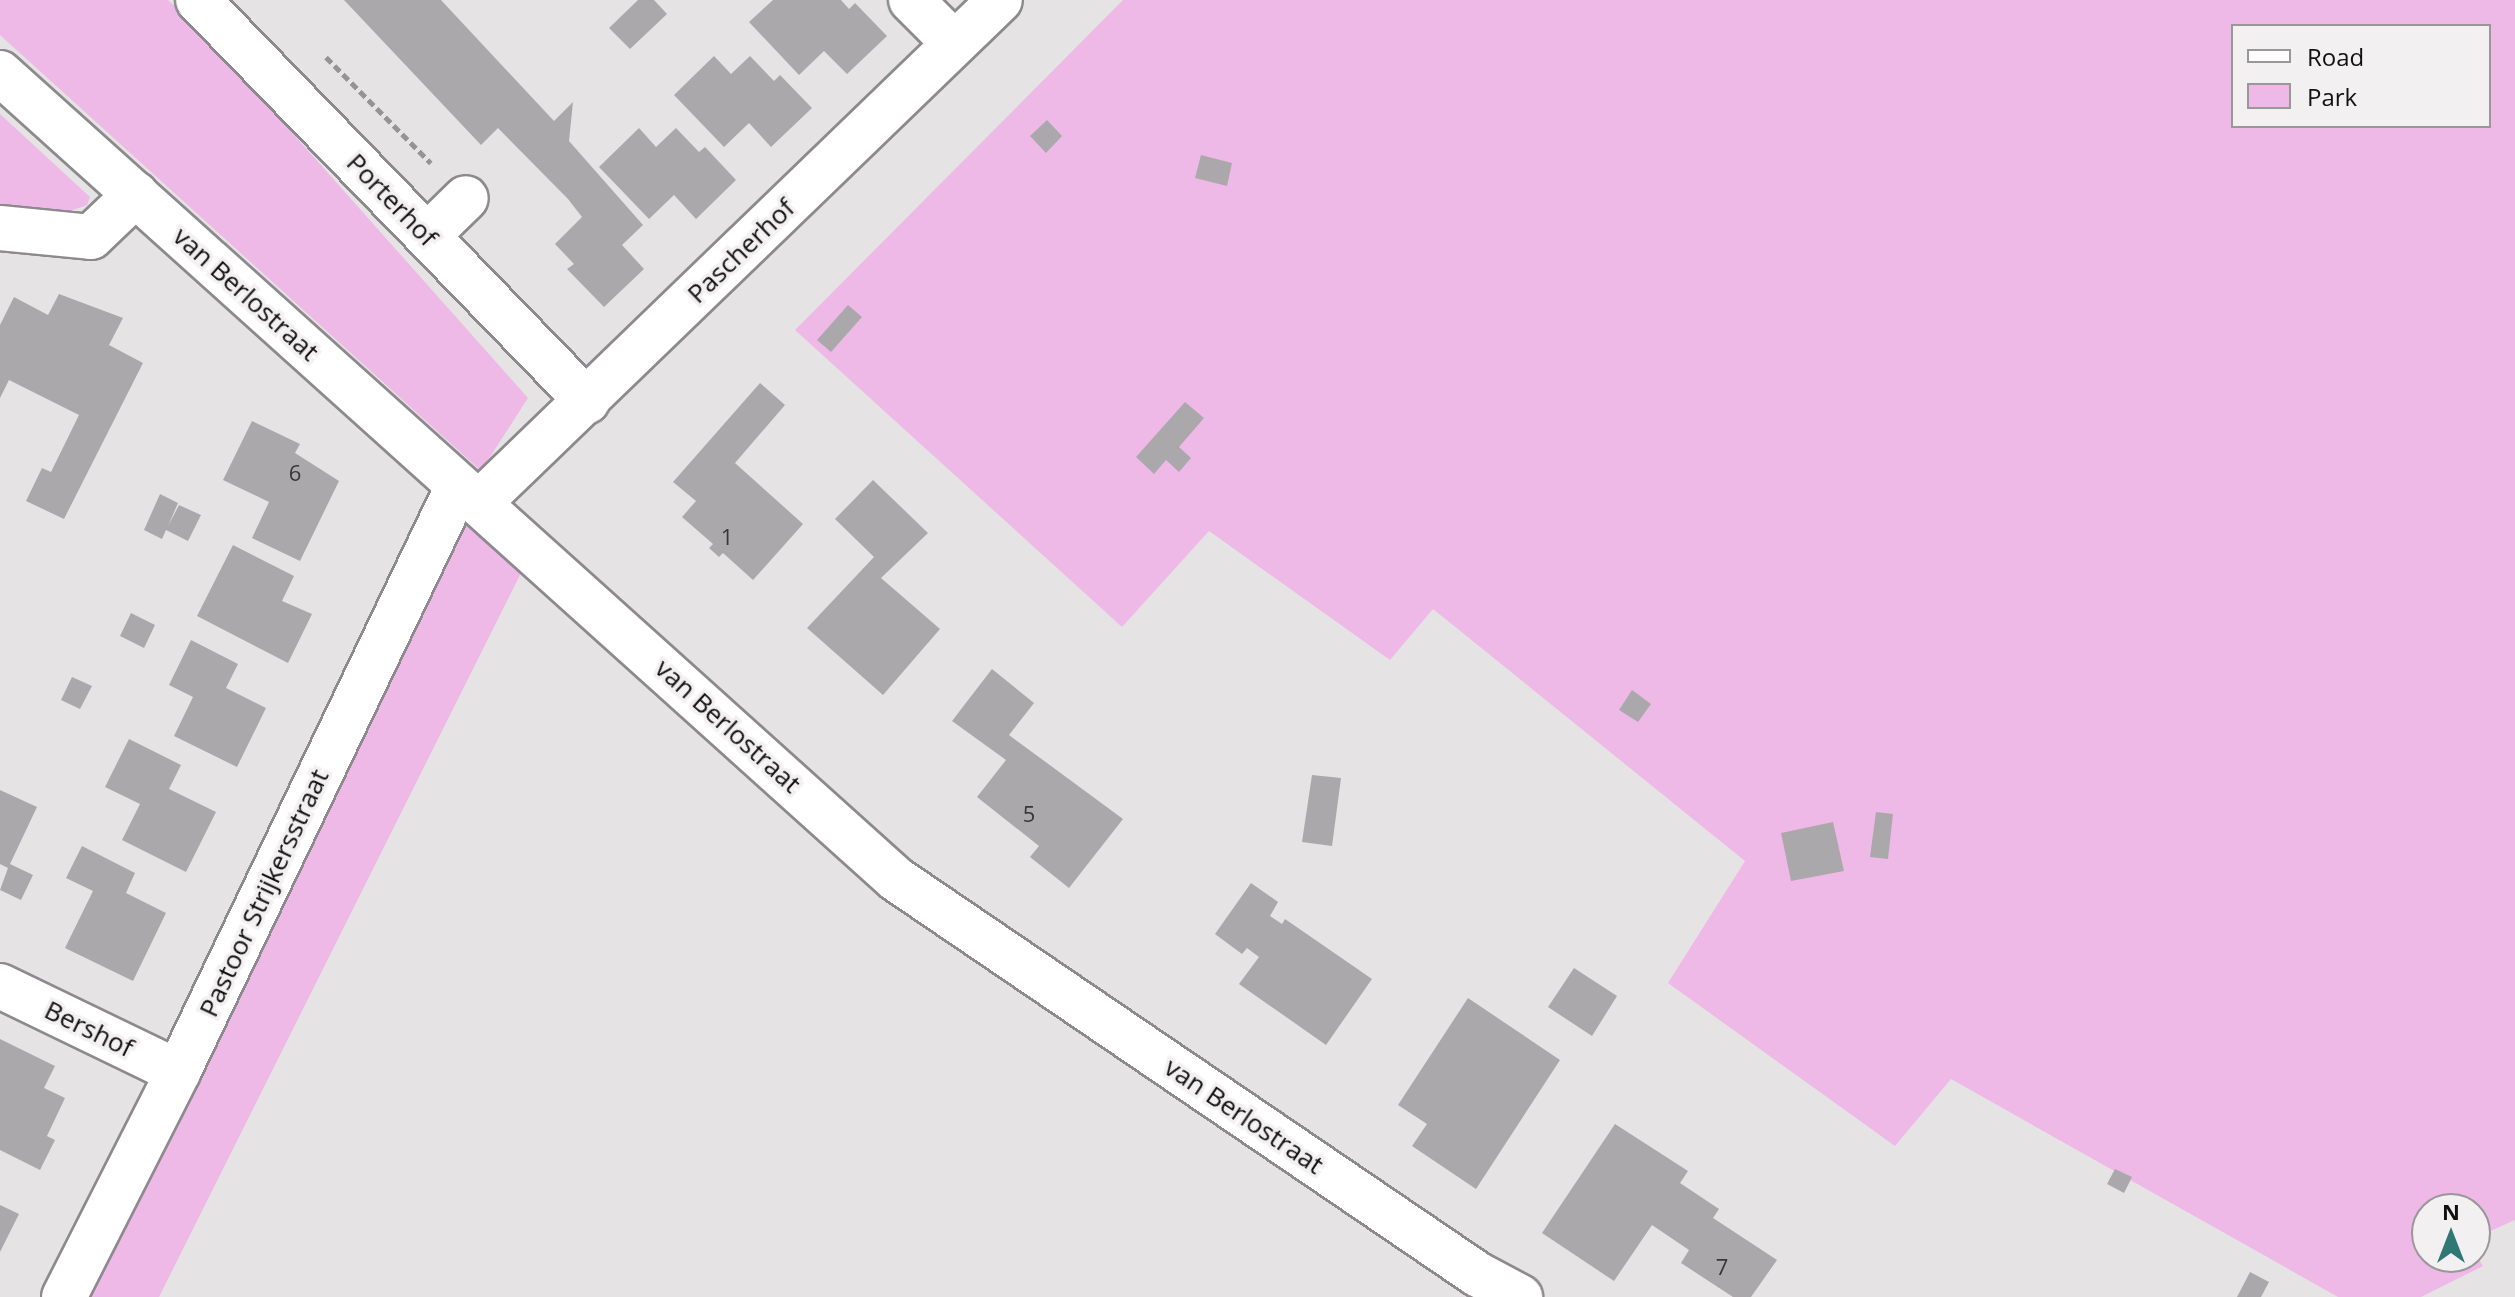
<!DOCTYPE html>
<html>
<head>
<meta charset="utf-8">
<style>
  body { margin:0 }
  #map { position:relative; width:2515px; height:1297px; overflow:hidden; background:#e6e3e5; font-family:"Open Sans",sans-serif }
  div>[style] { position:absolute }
  .green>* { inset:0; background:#eeb9e7 }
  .building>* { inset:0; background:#aba8ab }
  .path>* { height:5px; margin-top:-2.5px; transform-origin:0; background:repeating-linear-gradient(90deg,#959394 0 8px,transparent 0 12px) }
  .roads { filter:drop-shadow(2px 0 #8d8a8d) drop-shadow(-2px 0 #8d8a8d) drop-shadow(0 2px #8d8a8d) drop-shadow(0 -2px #8d8a8d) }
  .minor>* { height:44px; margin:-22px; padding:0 22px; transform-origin:22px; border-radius:22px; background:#fff }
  span { translate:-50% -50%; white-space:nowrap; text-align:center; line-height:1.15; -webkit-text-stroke:7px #f3f0f2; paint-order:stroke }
  .number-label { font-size:22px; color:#383738 }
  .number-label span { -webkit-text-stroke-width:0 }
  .street-label { font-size:26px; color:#121112 }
  .legend { position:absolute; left:2231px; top:24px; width:260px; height:104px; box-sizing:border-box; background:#f3f0f2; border:2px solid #999798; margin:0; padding:10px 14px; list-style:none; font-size:24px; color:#121112 }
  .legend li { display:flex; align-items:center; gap:16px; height:40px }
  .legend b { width:40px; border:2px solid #999798 }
  .north { position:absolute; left:2411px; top:1193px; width:80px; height:80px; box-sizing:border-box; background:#f3f0f2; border:2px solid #999798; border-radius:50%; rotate:0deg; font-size:22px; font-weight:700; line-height:32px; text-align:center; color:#121112 }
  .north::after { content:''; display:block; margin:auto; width:28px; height:36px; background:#307875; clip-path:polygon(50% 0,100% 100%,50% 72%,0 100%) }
</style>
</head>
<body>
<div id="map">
  <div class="green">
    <div style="clip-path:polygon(0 0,168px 0,207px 37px,528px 398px,481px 471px,0 35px)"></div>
    <div style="clip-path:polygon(evenodd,1123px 0,2515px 0,2515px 1220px,2475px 1238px,2475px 1209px,2427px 1209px,2427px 1257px,2475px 1257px,2475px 1253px,2483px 1266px,2421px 1297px,2338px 1297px,1951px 1079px,1895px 1146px,1668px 983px,1745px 861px,1433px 609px,1390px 660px,1209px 531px,1122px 627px,795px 330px,1123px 0,2233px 26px,2489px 26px,2489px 126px,2233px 126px,2233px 26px)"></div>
    <div style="clip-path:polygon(0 114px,90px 197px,87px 205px,60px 215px,0 210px)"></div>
    <div style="clip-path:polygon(460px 517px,522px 571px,159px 1297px,80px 1297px)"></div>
  </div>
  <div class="building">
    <div style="clip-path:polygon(344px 0,441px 0,554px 121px,573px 102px,569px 141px,643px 225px,622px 245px,644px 269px,604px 307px,567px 269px,574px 264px,555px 244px,582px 217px,568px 199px,498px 128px,481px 145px)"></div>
    <div style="clip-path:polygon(638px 0,654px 0,667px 14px,630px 49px,609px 28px)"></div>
    <div style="clip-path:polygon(773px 0,841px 0,849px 9px,855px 3px,887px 36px,847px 74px,824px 51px,799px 75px,749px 22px)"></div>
    <div style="clip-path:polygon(714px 56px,731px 74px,750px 56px,774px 81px,780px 75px,812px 108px,771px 147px,749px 123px,724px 147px,674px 95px)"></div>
    <div style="clip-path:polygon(1047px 120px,1062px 136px,1046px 153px,1030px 136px)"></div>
    <div style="clip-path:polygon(639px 128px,656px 147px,676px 128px,699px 152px,705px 147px,736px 180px,696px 219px,674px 195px,649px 219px,599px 167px)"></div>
    <div style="clip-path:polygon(1201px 155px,1232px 163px,1227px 186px,1195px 178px)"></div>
    <div style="clip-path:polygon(59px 294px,123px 318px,109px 345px,143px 363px,64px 519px,26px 501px,42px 468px,51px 472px,79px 415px,9px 380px,0 398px,0 325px,14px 297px,48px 315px)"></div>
    <div style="clip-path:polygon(848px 305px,862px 317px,831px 352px,817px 340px)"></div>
    <div style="clip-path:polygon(760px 383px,785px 405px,735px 463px,803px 524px,753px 580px,723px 553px,719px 557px,709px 548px,713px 544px,682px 517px,696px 501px,673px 482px)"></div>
    <div style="clip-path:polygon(1185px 402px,1204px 418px,1179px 447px,1191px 458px,1179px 472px,1166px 460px,1154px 474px,1136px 457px)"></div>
    <div style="clip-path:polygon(252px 421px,300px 444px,295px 453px,339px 481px,300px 561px,252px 538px,269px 502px,223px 480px)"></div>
    <div style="clip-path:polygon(873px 480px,928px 533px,881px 578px,940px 629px,883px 695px,807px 628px,874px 557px,835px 519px)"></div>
    <div style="clip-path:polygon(160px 494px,178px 503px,168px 526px,179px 505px,201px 515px,188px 541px,166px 530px,162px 539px,144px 530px)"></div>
    <div style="clip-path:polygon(233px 545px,294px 576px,282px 601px,312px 614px,288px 663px,197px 616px)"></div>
    <div style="clip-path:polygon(131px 613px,155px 625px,144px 648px,120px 636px)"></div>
    <div style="clip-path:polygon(191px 640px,238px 664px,226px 688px,266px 708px,237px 767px,174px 736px,193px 697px,169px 685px)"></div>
    <div style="clip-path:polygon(992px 669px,1034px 703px,1009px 735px,1123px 819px,1069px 888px,1030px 857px,1039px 846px,977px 797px,1006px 760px,952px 721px)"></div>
    <div style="clip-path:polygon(72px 677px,92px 686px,80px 709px,61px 700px)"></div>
    <div style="clip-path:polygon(1632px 690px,1651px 704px,1638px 722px,1619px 710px)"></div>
    <div style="clip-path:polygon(129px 739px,181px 765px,169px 789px,216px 812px,186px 872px,122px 840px,140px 804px,105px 787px)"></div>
    <div style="clip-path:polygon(1312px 775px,1341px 778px,1332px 846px,1302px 842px)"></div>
    <div style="clip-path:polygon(0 790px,37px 807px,10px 864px,33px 875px,21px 900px,0 890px,8px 868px,0 864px)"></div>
    <div style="clip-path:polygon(1876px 812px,1893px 814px,1888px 859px,1870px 857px)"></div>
    <div style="clip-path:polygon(1833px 822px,1844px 871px,1791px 881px,1781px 833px)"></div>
    <div style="clip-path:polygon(82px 846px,135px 873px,126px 893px,166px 913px,133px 981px,65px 948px,93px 891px,66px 878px)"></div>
    <div style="clip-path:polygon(1251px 883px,1278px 902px,1270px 916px,1282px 924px,1285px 919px,1372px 979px,1326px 1045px,1239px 984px,1259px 957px,1247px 948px,1242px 954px,1215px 934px)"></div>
    <div style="clip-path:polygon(1574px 968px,1617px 996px,1592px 1036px,1548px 1007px)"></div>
    <div style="clip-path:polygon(1468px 998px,1560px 1060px,1476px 1189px,1412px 1146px,1427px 1124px,1398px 1105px)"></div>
    <div style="clip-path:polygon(0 1039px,55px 1066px,44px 1088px,65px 1098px,47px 1136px,55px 1140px,40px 1170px,0 1150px)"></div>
    <div style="clip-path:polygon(1615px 1124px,1688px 1171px,1680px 1183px,1719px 1209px,1713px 1218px,1777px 1260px,1751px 1297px,1733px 1297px,1681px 1263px,1689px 1250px,1652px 1225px,1614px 1281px,1542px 1233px)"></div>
    <div style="clip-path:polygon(2115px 1169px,2132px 1177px,2124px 1193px,2107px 1184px)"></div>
    <div style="clip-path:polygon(0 1205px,19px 1214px,0 1252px)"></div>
    <div style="clip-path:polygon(2250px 1272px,2269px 1282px,2261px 1297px,2237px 1297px)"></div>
  </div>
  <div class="path">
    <div style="left:326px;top:57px;width:149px;rotate:45.3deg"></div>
  </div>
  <div class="roads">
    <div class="minor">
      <div style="left:198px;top:0;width:559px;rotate:45.87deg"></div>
      <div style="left:911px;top:0;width:61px;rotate:45deg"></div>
      <div style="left:0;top:73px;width:1205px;rotate:41.97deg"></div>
      <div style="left:896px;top:879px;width:703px;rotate:34.21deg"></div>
      <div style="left:1477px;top:1274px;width:49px;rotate:28.1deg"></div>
      <div style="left:0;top:228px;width:91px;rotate:5.6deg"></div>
      <div style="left:91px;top:237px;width:62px;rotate:-43.7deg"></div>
      <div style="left:427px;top:236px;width:54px;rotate:-44.3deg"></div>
      <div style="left:481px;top:501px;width:721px;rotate:-43.99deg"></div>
      <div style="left:0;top:986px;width:198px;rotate:25.8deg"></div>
      <div style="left:64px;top:1297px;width:252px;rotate:-63.1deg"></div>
      <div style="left:178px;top:1072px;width:649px;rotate:-64.46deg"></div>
    </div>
  </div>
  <div class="number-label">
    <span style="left:295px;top:473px">6</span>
    <span style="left:727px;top:537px">1</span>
    <span style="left:1029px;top:814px">5</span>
    <span style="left:1722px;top:1267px">7</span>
  </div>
  <div class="street-label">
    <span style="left:392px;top:200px;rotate:46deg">Porterhof</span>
    <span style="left:741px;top:251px;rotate:-44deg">Pascherhof</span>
    <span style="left:246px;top:294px;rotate:42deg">van Berlostraat</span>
    <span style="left:728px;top:726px;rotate:42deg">van Berlostraat</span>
    <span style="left:264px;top:893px;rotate:-65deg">Pastoor Strijkersstraat</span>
    <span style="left:89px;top:1029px;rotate:26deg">Bershof</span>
    <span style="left:1244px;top:1116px;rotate:34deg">van Berlostraat</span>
  </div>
  <ul class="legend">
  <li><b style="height:10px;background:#fff"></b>Road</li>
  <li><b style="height:22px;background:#eeb9e7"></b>Park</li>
  </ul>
  <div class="north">N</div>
</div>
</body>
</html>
